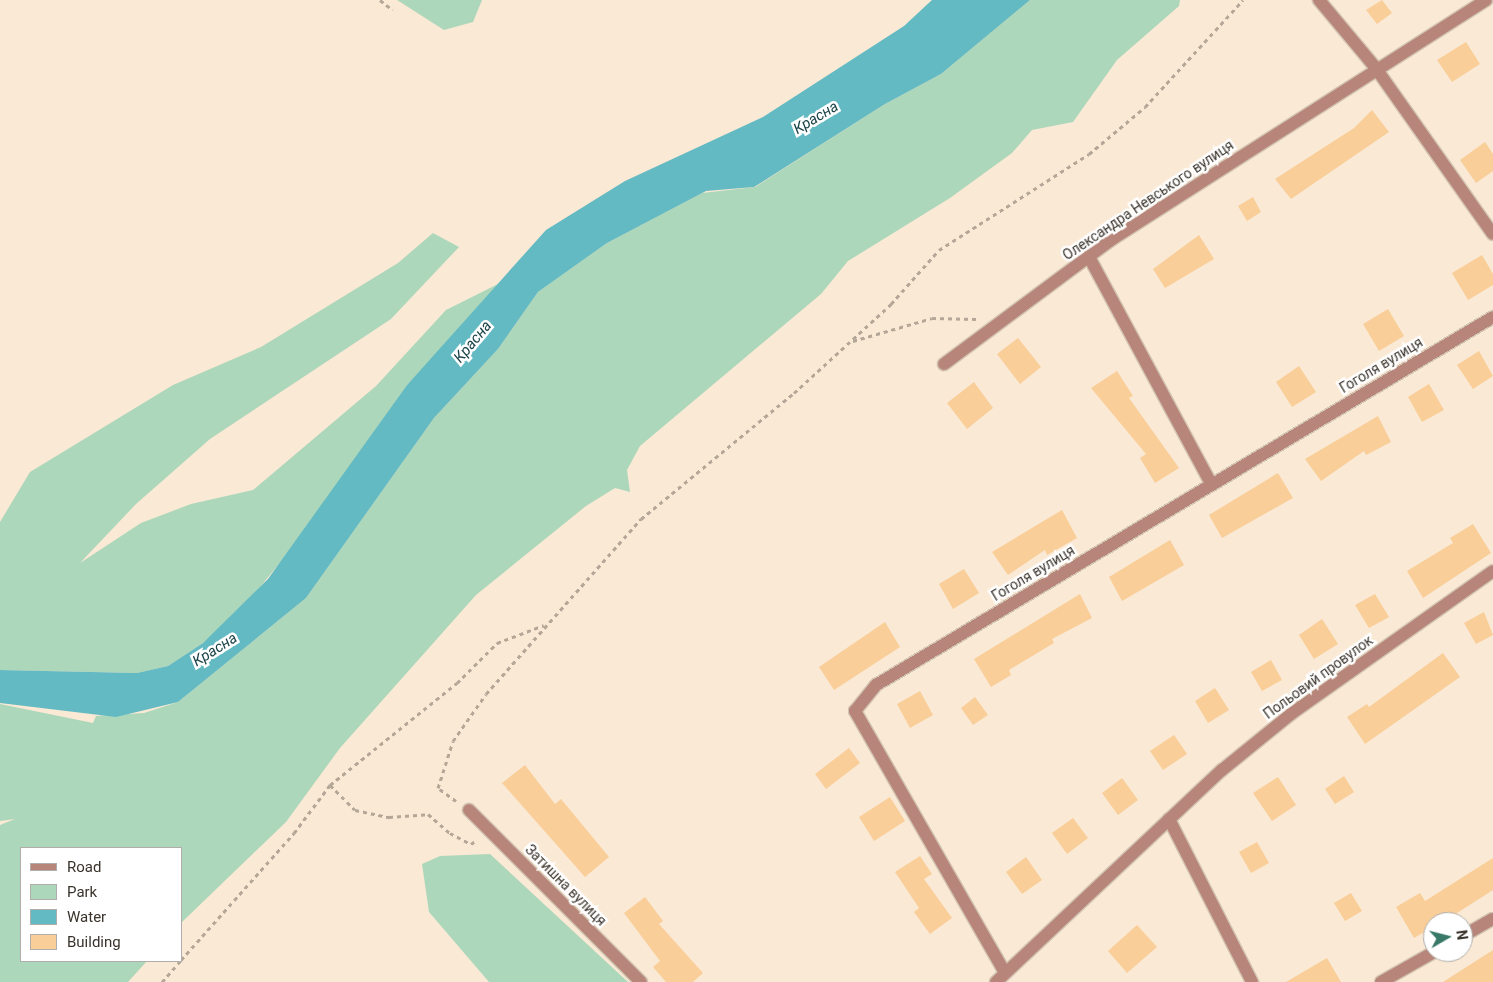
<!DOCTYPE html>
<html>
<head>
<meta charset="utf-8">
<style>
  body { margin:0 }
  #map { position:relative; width:1493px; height:982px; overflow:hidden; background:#fae9d5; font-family:Roboto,sans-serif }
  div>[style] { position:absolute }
  .green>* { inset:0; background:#add7ba }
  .water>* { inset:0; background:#63bac3 }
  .building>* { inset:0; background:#f9ce98 }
  .path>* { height:3px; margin-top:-1.5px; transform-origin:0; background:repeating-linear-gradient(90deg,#b4a797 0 4px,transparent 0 8px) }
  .roads { filter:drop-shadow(1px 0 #d3c5b3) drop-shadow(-1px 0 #d3c5b3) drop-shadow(0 1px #d3c5b3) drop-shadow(0 -1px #d3c5b3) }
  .minor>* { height:12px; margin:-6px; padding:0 6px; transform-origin:6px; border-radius:6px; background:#b78579 }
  span { translate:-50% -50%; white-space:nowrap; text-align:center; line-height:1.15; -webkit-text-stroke:5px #fff; paint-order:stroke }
  .street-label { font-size:14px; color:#39332b }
  .water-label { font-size:15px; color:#1a4347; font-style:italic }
  .legend { position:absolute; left:20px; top:847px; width:162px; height:115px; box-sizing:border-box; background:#fff; border:1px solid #b0adaa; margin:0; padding:6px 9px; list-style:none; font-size:15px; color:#39332b }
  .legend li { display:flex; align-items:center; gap:10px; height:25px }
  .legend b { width:25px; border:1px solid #b0adaa }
  .north { position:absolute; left:1423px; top:912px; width:50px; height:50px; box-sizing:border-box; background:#fff; border:1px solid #b0adaa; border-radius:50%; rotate:82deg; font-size:14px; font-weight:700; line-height:20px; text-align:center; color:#39332b }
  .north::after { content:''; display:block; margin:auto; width:18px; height:22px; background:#387867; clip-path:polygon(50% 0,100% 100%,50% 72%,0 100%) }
</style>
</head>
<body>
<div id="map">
  <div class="green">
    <div style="clip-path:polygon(397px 0,482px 0,473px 22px,444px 30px)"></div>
    <div style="clip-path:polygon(1030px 0,1180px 0,1179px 6px,1117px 60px,1073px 122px,1032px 130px,1012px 153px,950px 198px,848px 261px,821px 294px,640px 446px,627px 470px,630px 492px,615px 488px,586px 506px,476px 595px,340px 748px,286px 822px,181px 923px,181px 848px,21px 848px,21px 961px,147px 961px,128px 982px,0 982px,0 825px,15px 819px,0 821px,0 704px,93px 723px,96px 716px,144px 713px,178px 702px,306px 598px,434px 418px,498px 349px,538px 292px,607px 243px,702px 193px,755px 187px,885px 104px,941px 74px)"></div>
    <div style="clip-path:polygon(433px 233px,459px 247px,391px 319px,210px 439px,136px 504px,80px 563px,141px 523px,191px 504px,253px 490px,376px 386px,446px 310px,502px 282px,407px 385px,292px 548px,246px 604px,203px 643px,168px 666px,137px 673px,0 670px,0 522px,30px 472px,173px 385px,261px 347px,398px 263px)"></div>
    <div style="clip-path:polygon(490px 854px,628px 982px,489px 982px,429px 912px,422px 864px,440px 856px)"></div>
  </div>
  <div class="water">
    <div style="clip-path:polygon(932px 0,1030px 0,941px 74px,885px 104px,754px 187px,706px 191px,607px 243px,538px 292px,498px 349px,434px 418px,306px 598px,178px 702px,116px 717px,0 703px,0 670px,137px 673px,168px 666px,203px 643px,268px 579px,407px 385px,546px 230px,625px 181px,763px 117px,904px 26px)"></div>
  </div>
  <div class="building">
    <div style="clip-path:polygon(1382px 0,1392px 13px,1377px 24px,1366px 10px)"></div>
    <div style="clip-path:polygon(1466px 42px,1480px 64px,1452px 82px,1437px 60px)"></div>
    <div style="clip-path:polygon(1372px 110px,1389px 132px,1291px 199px,1275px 179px,1354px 128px)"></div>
    <div style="clip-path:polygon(1485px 142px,1493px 154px,1493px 171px,1476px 183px,1460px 160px)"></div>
    <div style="clip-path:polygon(1253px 197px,1261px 212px,1247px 221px,1238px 206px)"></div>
    <div style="clip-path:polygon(1199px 235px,1214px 259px,1165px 288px,1153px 269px)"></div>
    <div style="clip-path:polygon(1482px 255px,1493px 274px,1493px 285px,1468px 300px,1452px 273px)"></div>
    <div style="clip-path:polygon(1388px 309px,1404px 336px,1379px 351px,1363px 324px)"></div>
    <div style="clip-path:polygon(1018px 338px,1041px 367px,1020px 384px,997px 354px)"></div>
    <div style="clip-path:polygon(1479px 351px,1493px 376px,1473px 389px,1457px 365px)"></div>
    <div style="clip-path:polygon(1299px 366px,1316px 392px,1292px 407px,1276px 382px)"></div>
    <div style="clip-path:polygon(1117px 371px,1133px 396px,1129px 398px,1179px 468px,1155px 483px,1140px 458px,1146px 454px,1091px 388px)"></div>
    <div style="clip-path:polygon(974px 382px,993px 408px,967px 429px,947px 403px)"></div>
    <div style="clip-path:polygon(1429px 384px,1444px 410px,1422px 422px,1408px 397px)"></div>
    <div style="clip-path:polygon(1378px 416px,1391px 442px,1366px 455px,1364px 451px,1321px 481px,1305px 459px)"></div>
    <div style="clip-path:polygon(1278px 473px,1293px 498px,1222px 538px,1209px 515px)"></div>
    <div style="clip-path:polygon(1062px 510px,1077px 538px,1047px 555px,1045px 550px,1008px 575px,992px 552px)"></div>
    <div style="clip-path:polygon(1473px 524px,1491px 553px,1423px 598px,1407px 571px,1453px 543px,1450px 538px)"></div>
    <div style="clip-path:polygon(1170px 540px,1184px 565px,1122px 601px,1109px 577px)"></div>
    <div style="clip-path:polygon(964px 569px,979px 593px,953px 609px,939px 584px)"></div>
    <div style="clip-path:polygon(1080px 594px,1092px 618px,1052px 639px,1054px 643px,1009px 670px,1011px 675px,991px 687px,974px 659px)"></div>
    <div style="clip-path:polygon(1375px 594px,1389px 617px,1369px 628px,1355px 605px)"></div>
    <div style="clip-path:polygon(1484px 612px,1493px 635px,1476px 644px,1464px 623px)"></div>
    <div style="clip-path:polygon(1322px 619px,1338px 644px,1314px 659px,1299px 635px)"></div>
    <div style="clip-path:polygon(885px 622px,900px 647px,834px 690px,819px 667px)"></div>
    <div style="clip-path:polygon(1443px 653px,1460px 677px,1365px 744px,1347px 717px,1367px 704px,1369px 707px)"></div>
    <div style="clip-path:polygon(1271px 660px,1282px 680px,1262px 691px,1251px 672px)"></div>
    <div style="clip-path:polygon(1215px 688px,1229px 710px,1208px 723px,1195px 701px)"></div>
    <div style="clip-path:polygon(920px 691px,933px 715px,910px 728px,897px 704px)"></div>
    <div style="clip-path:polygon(975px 697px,988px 715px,973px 725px,961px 708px)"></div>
    <div style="clip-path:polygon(1174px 735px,1187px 754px,1163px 770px,1150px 751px)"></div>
    <div style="clip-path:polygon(849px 748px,860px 763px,826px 789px,815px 774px)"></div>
    <div style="clip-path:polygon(525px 765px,555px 804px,561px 799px,609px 857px,585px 877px,502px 783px)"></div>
    <div style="clip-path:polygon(1344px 776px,1354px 792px,1335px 804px,1325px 789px)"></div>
    <div style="clip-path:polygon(1278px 777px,1296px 805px,1272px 821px,1253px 793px)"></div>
    <div style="clip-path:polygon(1122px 778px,1138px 800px,1118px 815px,1102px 793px)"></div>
    <div style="clip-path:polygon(890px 797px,905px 821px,874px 841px,859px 817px)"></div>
    <div style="clip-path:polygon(1073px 818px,1088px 838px,1067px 854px,1052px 833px)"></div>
    <div style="clip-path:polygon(1257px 842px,1269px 863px,1251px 873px,1239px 852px)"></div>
    <div style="clip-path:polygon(920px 856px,932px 874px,924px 879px,952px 918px,930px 934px,914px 912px,919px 908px,895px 872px)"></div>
    <div style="clip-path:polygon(1026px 857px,1042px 880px,1022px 894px,1006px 872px)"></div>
    <div style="clip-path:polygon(1493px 858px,1493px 890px,1443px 922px,1433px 922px,1433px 927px,1414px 938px,1396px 907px,1420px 893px,1425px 901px)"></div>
    <div style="clip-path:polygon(1351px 893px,1362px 911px,1345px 921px,1334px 903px)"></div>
    <div style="clip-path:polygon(645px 897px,663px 921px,659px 924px,703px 973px,693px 982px,666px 982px,653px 967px,660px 961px,624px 913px)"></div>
    <div style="clip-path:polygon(1137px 925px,1157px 947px,1127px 973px,1108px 951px)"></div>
    <div style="clip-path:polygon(1493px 950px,1493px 982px,1443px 982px)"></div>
    <div style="clip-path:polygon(1327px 958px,1341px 982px,1286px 982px)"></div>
  </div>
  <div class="path">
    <div style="left:380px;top:0;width:16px;rotate:38deg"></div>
    <div style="left:853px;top:341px;width:82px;rotate:-16.2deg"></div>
    <div style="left:932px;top:318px;width:44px;rotate:1.3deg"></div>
    <div style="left:330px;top:785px;width:163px;rotate:-38.8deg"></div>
    <div style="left:457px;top:683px;width:57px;rotate:-45deg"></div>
    <div style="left:497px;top:643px;width:50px;rotate:-21deg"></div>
    <div style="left:456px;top:801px;width:22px;rotate:-144deg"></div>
    <div style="left:438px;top:788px;width:49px;rotate:-72.3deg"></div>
    <div style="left:453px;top:741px;width:57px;rotate:-54.9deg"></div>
    <div style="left:486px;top:694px;width:234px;rotate:-48.5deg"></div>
    <div style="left:641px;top:519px;width:198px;rotate:-39.5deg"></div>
    <div style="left:794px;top:393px;width:132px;rotate:-42.5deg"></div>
    <div style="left:891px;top:304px;width:72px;rotate:-48.4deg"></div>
    <div style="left:939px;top:250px;width:178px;rotate:-32.6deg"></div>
    <div style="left:1089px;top:154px;width:73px;rotate:-40deg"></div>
    <div style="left:1145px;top:107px;width:145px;rotate:-47.5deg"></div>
    <div style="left:181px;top:960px;width:170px;rotate:-48.3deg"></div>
    <div style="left:294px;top:833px;width:60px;rotate:-53.1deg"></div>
    <div style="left:330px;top:785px;width:35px;rotate:45deg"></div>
    <div style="left:355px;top:810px;width:35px;rotate:12deg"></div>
    <div style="left:389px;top:817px;width:39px;rotate:-4deg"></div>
    <div style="left:428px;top:814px;width:29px;rotate:41deg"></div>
    <div style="left:450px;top:833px;width:24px;rotate:28deg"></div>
    <div style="left:471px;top:844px;width:7px;rotate:-34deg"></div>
    <div style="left:162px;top:982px;width:28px;rotate:-49deg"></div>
  </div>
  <div class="roads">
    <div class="minor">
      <div style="left:1319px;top:0;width:87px;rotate:50.1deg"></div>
      <div style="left:1375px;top:67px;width:204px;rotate:54.8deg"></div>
      <div style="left:1089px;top:257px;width:258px;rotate:61.7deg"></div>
      <div style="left:944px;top:364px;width:208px;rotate:-36.6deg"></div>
      <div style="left:1111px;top:240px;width:445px;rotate:-32.6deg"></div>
      <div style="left:469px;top:810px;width:243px;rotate:45deg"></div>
      <div style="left:1169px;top:819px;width:183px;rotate:63deg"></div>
      <div style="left:1463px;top:936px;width:34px;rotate:-30deg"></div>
      <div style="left:1004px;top:971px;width:300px;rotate:-119.8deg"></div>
      <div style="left:855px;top:711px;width:33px;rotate:-51deg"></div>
      <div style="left:876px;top:685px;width:718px;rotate:-30.81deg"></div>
      <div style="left:996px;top:982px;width:310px;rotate:-43.2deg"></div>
      <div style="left:1222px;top:770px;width:89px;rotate:-39.1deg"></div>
      <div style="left:1291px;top:714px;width:247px;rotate:-35.3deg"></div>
      <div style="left:1381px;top:982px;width:61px;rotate:-29.5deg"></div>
    </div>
  </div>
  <div class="street-label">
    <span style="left:1148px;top:200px;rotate:-34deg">Олександра Невського вулиця</span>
    <span style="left:1381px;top:365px;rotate:-31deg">Гоголя вулиця</span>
    <span style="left:1033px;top:573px;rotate:-31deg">Гоголя вулиця</span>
    <span style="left:1318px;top:677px;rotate:-36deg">Польовий провулок</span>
    <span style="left:566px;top:885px;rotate:45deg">Затишна вулиця</span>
  </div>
  <div class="water-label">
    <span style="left:816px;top:118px;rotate:-31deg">Красна</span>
    <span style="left:473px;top:342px;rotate:-50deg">Красна</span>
    <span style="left:215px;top:650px;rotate:-32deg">Красна</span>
  </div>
  <ul class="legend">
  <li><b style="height:6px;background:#b78579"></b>Road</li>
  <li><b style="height:14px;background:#add7ba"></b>Park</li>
  <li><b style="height:14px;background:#63bac3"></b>Water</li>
  <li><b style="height:14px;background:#f9ce98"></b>Building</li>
  </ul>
  <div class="north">N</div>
</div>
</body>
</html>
